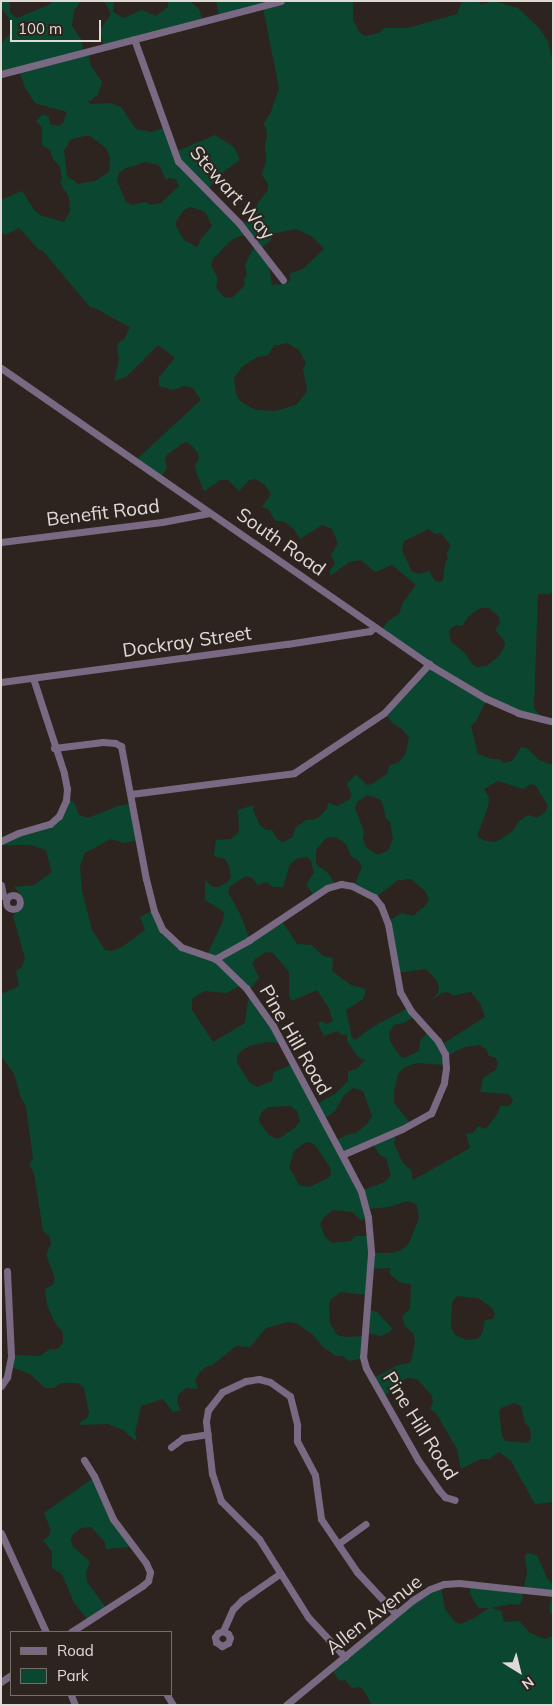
<!DOCTYPE html>
<html>
<head>
<meta charset="utf-8">
<style>
  body { margin:0 }
  #map { position:relative; width:554px; height:1706px; overflow:hidden; background:#2d241f; font-family:Mulish,sans-serif }
  div>[style] { position:absolute }
  .green>* { inset:0; background:#0b4730 }
  .minor>* { height:7px; margin:-3.5px; padding:0 3.5px; transform-origin:3.5px; border-radius:3.5px; background:#796982 }
  .minor>.ring { margin:-3.5px; padding:0; box-sizing:content-box; background:none; border:7px solid #796982; border-radius:50% }
  span { translate:-50% -50%; white-space:nowrap; text-align:center; line-height:1.15; -webkit-text-stroke:4px #2d241f; paint-order:stroke }
  .street-label { font-size:19px; color:#e0dad7 }
  .frame { position:absolute; inset:0; border:2px solid #e0dad7; pointer-events:none }
  .legend { position:absolute; left:10px; top:1631px; width:162px; height:65px; box-sizing:border-box; background:#2d241f; border:1px solid #756d69; margin:0; padding:6px 9px; list-style:none; font-size:15px; color:#e0dad7 }
  .legend li { display:flex; align-items:center; gap:10px; height:25px }
  .legend b { width:25px; border:1px solid #756d69 }
  .north { position:absolute; left:494px; top:1646px; width:50px; height:50px; -webkit-text-stroke:4px #2d241f; paint-order:stroke; rotate:144deg; font-size:14px; font-weight:700; line-height:20px; text-align:center; color:#e0dad7 }
  .north::after { content:''; display:block; margin:auto; width:18px; height:22px; background:#e0dad7; clip-path:polygon(50% 0,100% 100%,50% 72%,0 100%) }
  .scale { position:absolute; left:10px; top:20px; width:91px; height:22px; box-sizing:border-box; border:2px solid #e0dad7; border-top:0; padding-left:6px; font-size:15px; line-height:18px; white-space:nowrap; color:#e0dad7; -webkit-text-stroke:4px #2d241f; paint-order:stroke }
</style>
</head>
<body>
<div id="map">
  <div class="green">
    <div style="clip-path:polygon(evenodd,1px 1px,10px 1px,10px 13px,17px 18px,51px 4px,52px 1px,81px 1px,74px 11px,72px 26px,81px 39px,84px 52px,88px 53px,91px 66px,102px 82px,98px 94px,88px 102px,90px 104px,109px 103px,121px 107px,136px 129px,152px 132px,166px 127px,175px 152px,215px 135px,234px 147px,240px 160px,219px 175px,208px 190px,240px 221px,246px 222px,251px 219px,258px 203px,268px 190px,268px 184px,262px 175px,266px 161px,265px 145px,267px 137px,266px 127px,263px 125px,271px 112px,279px 88px,263px 8px,219px 17px,216px 1px,353px 1px,353px 20px,360px 33px,365px 36px,379px 33px,384px 28px,408px 28px,457px 14px,462px 1px,479px 1px,480px 5px,493px 1px,518px 8px,539px 28px,548px 41px,553px 64px,553px 590px,550px 594px,538px 594px,534px 708px,543px 719px,487px 700px,476px 721px,471px 726px,478px 754px,491px 759px,499px 759px,503px 763px,509px 762px,513px 760px,521px 747px,527px 748px,539px 760px,553px 765px,553px 1502px,535px 1504px,511px 1461px,499px 1452px,489px 1459px,480px 1459px,461px 1469px,457px 1449px,436px 1413px,430px 1409px,433px 1403px,432px 1396px,417px 1379px,408px 1378px,400px 1382px,393px 1390px,381px 1397px,372px 1379px,396px 1366px,411px 1362px,415px 1341px,413px 1333px,405px 1326px,402px 1316px,410px 1309px,411px 1285px,399px 1282px,390px 1274px,390px 1268px,371px 1269px,367px 1295px,341px 1292px,331px 1299px,329px 1304px,330px 1323px,337px 1335px,345px 1337px,365px 1336px,363px 1358px,350px 1361px,342px 1356px,336px 1356px,323px 1347px,312px 1334px,296px 1323px,288px 1322px,266px 1328px,250px 1347px,236px 1346px,213px 1365px,207px 1366px,200px 1372px,195px 1380px,198px 1389px,186px 1388px,178px 1395px,177px 1403px,181px 1410px,173px 1412px,163px 1399px,141px 1406px,135px 1433px,137px 1442px,123px 1430px,108px 1424px,81px 1425px,80px 1422px,87px 1418px,89px 1413px,84px 1388px,78px 1383px,62px 1383px,53px 1388px,45px 1388px,30px 1374px,11px 1367px,13px 1355px,40px 1356px,50px 1349px,58px 1349px,63px 1343px,63px 1333px,54px 1321px,47px 1305px,45px 1289px,53px 1285px,55px 1278px,46px 1254px,51px 1244px,50px 1237px,43px 1231px,34px 1173px,29px 1164px,33px 1159px,26px 1106px,21px 1098px,14px 1074px,1px 1056px,1px 994px,19px 986px,16px 971px,22px 967px,25px 958px,13px 916px,24px 903px,23px 897px,14px 887px,34px 885px,52px 872px,46px 850px,31px 845px,1px 845px,1px 843px,51px 825px,67px 799px,74px 802px,79px 815px,88px 818px,118px 806px,130px 804px,138px 840px,124px 843px,111px 839px,85px 853px,80px 866px,82px 891px,92px 930px,105px 950px,111px 951px,122px 947px,145px 930px,140px 917px,154px 910px,169px 937px,206px 957px,223px 921px,224px 912px,205px 900px,205px 880px,213px 887px,219px 887px,228px 882px,231px 877px,229px 866px,225px 859px,214px 856px,215px 847px,216px 840px,231px 839px,239px 832px,238px 810px,254px 805px,253px 810px,260px 825px,266px 830px,272px 830px,277px 839px,283px 842px,293px 837px,295px 828px,306px 820px,313px 820px,319px 817px,327px 809px,328px 803px,337px 806px,349px 800px,352px 795px,347px 784px,356px 774px,367px 785px,372px 784px,387px 774px,389px 766px,399px 762px,406px 753px,409px 737px,402px 729px,392px 723px,386px 713px,429px 666px,381px 631px,388px 621px,399px 614px,403px 602px,416px 585px,392px 565px,375px 572px,361px 560px,349px 562px,330px 576px,330px 571px,335px 563px,331px 555px,338px 543px,332px 529px,322px 525px,300px 539px,294px 529px,283px 521px,275px 521px,269px 510px,262px 507px,271px 494px,264px 484px,255px 479px,249px 480px,239px 491px,228px 480px,221px 480px,204px 491px,196px 472px,195px 464px,199px 459px,198px 453px,191px 445px,186px 442px,181px 444px,167px 455px,165px 459px,167px 468px,160px 478px,136px 460px,201px 400px,193px 388px,184px 386px,173px 390px,159px 386px,159px 377px,175px 358px,158px 345px,126px 377px,114px 381px,119px 360px,117px 348px,119px 342px,124px 340px,130px 327px,93px 307px,91px 308px,42px 250px,39px 250px,19px 228px,5px 235px,1px 231px,1px 200px,22px 191px,35px 211px,42px 216px,64px 222px,70px 211px,69px 197px,60px 183px,62px 179px,60px 167px,53px 159px,50px 150px,42px 145px,42px 127px,36px 121px,43px 114px,49px 117px,50px 124px,58px 126px,63px 123px,67px 112px,35px 103px,25px 88px,19px 70px,1px 75px,1px 44px,12px 31px,9px 18px,1px 8px,1px 1px,84px 136px,90px 136px,106px 148px,110px 158px,109px 172px,95px 181px,78px 184px,67px 176px,64px 151px,70px 140px,84px 136px,1px 1px,145px 162px,159px 165px,166px 180px,169px 178px,176px 179px,179px 186px,161px 203px,151px 205px,145px 202px,132px 205px,126px 202px,117px 181px,119px 173px,126px 168px,145px 162px,1px 1px,191px 207px,205px 212px,212px 226px,201px 239px,197px 247px,184px 240px,176px 226px,176px 221px,184px 210px,191px 207px,1px 1px,296px 229px,313px 237px,324px 249px,303px 269px,289px 274px,291px 279px,286px 284px,272px 285px,268px 261px,260px 249px,270px 241px,275px 233px,296px 229px,1px 1px,240px 236px,247px 236px,254px 247px,245px 265px,247px 275px,244px 279px,245px 285px,233px 297px,225px 298px,216px 288px,218px 279px,211px 265px,213px 259px,230px 241px,240px 236px,1px 1px,287px 343px,299px 350px,306px 363px,303px 370px,307px 388px,306px 393px,296px 405px,276px 411px,255px 410px,240px 401px,236px 394px,234px 378px,243px 366px,257px 357px,268px 355px,274px 345px,287px 343px,1px 1px,428px 529px,435px 534px,441px 533px,451px 546px,446px 553px,448px 558px,445px 563px,443px 581px,439px 582px,435px 581px,429px 571px,419px 574px,412px 572px,402px 550px,404px 541px,428px 529px,1px 1px,480px 608px,489px 608px,499px 617px,500px 623px,495px 630px,504px 640px,505px 646px,499px 656px,487px 666px,477px 667px,472px 664px,464px 652px,451px 642px,449px 633px,451px 628px,457px 625px,462px 626px,468px 617px,480px 608px,1px 1px,498px 781px,523px 789px,531px 784px,536px 786px,548px 806px,545px 812px,537px 818px,528px 815px,519px 821px,513px 831px,496px 842px,485px 841px,477px 836px,488px 807px,489px 798px,484px 789px,498px 781px,1px 1px,367px 795px,380px 799px,383px 805px,386px 819px,390px 822px,393px 839px,388px 850px,381px 854px,376px 854px,366px 847px,363px 839px,364px 832px,355px 808px,357px 802px,367px 795px,1px 1px,331px 837px,336px 837px,346px 844px,351px 856px,358px 860px,362px 867px,354px 886px,375px 898px,398px 880px,411px 879px,425px 891px,429px 899px,427px 904px,413px 916px,402px 913px,388px 921px,397px 973px,426px 969px,437px 981px,439px 988px,438px 993px,433px 999px,442px 993px,448px 992px,453px 995px,471px 992px,481px 1005px,485px 1017px,441px 1045px,428px 1032px,420px 1041px,419px 1051px,404px 1058px,399px 1055px,390px 1041px,389px 1032px,394px 1025px,404px 1023px,415px 1016px,408px 1008px,371px 1028px,355px 1040px,352px 1038px,346px 1010px,363px 999px,366px 989px,351px 985px,332px 971px,333px 958px,323px 956px,312px 945px,297px 944px,282px 921px,250px 940px,241px 916px,228px 892px,230px 886px,246px 876px,252px 878px,258px 885px,267px 882px,273px 887px,283px 887px,290px 864px,298px 858px,307px 857px,311px 861px,314px 873px,306px 885px,315px 897px,336px 886px,329px 874px,316px 864px,316px 850px,325px 839px,331px 837px,1px 1px,266px 952px,273px 953px,289px 972px,289px 995px,291px 1001px,317px 990px,329px 1008px,333px 1021px,327px 1024px,320px 1021px,318px 1024px,324px 1036px,337px 1031px,342px 1035px,347px 1034px,347px 1041px,359px 1058px,365px 1060px,357px 1069px,348px 1071px,348px 1081px,335px 1094px,315px 1105px,293px 1064px,274px 1072px,272px 1081px,257px 1087px,250px 1083px,237px 1063px,237px 1056px,240px 1052px,249px 1046px,267px 1042px,282px 1043px,253px 997px,248px 1000px,245px 1023px,213px 1042px,192px 1010px,192px 999px,204px 991px,226px 993px,242px 985px,249px 991px,259px 977px,252px 964px,255px 959px,266px 952px,1px 1px,480px 1045px,486px 1049px,489px 1056px,496px 1058px,498px 1063px,496px 1070px,483px 1078px,480px 1092px,508px 1094px,513px 1100px,512px 1103px,509px 1106px,500px 1106px,498px 1113px,486px 1129px,478px 1126px,473px 1133px,466px 1134px,470px 1148px,413px 1180px,411px 1170px,403px 1163px,394px 1144px,397px 1132px,411px 1124px,394px 1103px,394px 1092px,398px 1074px,404px 1068px,416px 1063px,446px 1065px,447px 1056px,464px 1047px,480px 1045px,1px 1px,353px 1088px,363px 1091px,372px 1116px,367px 1124px,356px 1133px,347px 1135px,335px 1141px,323px 1120px,335px 1111px,344px 1095px,353px 1088px,1px 1px,291px 1106px,297px 1111px,300px 1121px,296px 1127px,280px 1138px,276px 1139px,269px 1135px,260px 1123px,259px 1118px,262px 1112px,268px 1107px,291px 1106px,1px 1px,309px 1142px,315px 1145px,330px 1167px,331px 1174px,328px 1178px,309px 1187px,299px 1185px,289px 1167px,294px 1151px,304px 1143px,309px 1142px,1px 1px,373px 1145px,380px 1155px,386px 1158px,391px 1175px,385px 1182px,361px 1191px,343px 1156px,373px 1145px,1px 1px,408px 1201px,417px 1205px,419px 1218px,409px 1243px,402px 1250px,391px 1253px,372px 1253px,369px 1236px,355px 1236px,351px 1241px,332px 1243px,325px 1237px,320px 1224px,324px 1217px,333px 1210px,352px 1212px,361px 1220px,368px 1218px,368px 1209px,389px 1207px,408px 1201px,1px 1px,457px 1296px,478px 1298px,492px 1308px,495px 1314px,493px 1319px,485px 1320px,482px 1334px,477px 1339px,466px 1340px,454px 1334px,451px 1327px,452px 1302px,457px 1296px,1px 1px,514px 1403px,521px 1406px,525px 1423px,530px 1428px,531px 1438px,528px 1443px,506px 1441px,502px 1436px,499px 1412px,501px 1408px,514px 1403px)"></div>
    <div style="clip-path:polygon(104px 1px,114px 1px,113px 12px,124px 18px,142px 10px,156px 16px,168px 7px,168px 1px,190px 1px,199px 9px,203px 22px,104px 48px,100px 30px,111px 14px)"></div>
    <div style="clip-path:polygon(370px 1310px,377px 1312px,392px 1328px,390px 1332px,381px 1336px,366px 1333px)"></div>
    <div style="clip-path:polygon(95px 1477px,131px 1547px,106px 1549px,105px 1542px,91px 1527px,81px 1528px,73px 1534px,71px 1539px,72px 1546px,90px 1562px,86px 1572px,87px 1582px,107px 1609px,88px 1620px,74px 1603px,62px 1574px,52px 1568px,52px 1552px,43px 1540px,49px 1536px,51px 1530px,44px 1513px)"></div>
    <div style="clip-path:polygon(527px 1553px,537px 1555px,547px 1578px,553px 1585px,553px 1617px,549px 1610px,552px 1595px,524px 1588px,527px 1571px,525px 1557px)"></div>
    <div style="clip-path:polygon(470px 1585px,523px 1591px,522px 1601px,519px 1605px,511px 1604px,491px 1608px,501px 1611px,504px 1622px,519px 1621px,530px 1633px,545px 1639px,553px 1636px,553px 1705px,372px 1705px,363px 1689px,359px 1687px,352px 1688px,345px 1680px,340px 1681px,330px 1668px,419px 1596px,441px 1587px,445px 1609px,455px 1622px,461px 1624px,474px 1618px,489px 1608px,478px 1608px,470px 1594px)"></div>
  </div>
  <div class="minor">
    <div style="left:134px;top:39px;width:130px;rotate:70.2deg"></div>
    <div style="left:178px;top:161px;width:87px;rotate:45.5deg"></div>
    <div style="left:239px;top:223px;width:72px;rotate:52.3deg"></div>
    <div style="left:1px;top:74px;width:289px;rotate:-14.6deg"></div>
    <div style="left:1px;top:368px;width:525px;rotate:34.69deg"></div>
    <div style="left:433px;top:667px;width:61px;rotate:30.8deg"></div>
    <div style="left:485px;top:698px;width:36px;rotate:24deg"></div>
    <div style="left:518px;top:713px;width:36px;rotate:14deg"></div>
    <div style="left:1px;top:542px;width:162px;rotate:-7.1deg"></div>
    <div style="left:162px;top:522px;width:48px;rotate:-10.8deg"></div>
    <div style="left:1px;top:682px;width:289px;rotate:-7.6deg"></div>
    <div style="left:287px;top:644px;width:84px;rotate:-8.9deg"></div>
    <div style="left:370px;top:631px;width:6px;rotate:-39deg"></div>
    <div style="left:54px;top:748px;width:49px;rotate:-7deg"></div>
    <div style="left:103px;top:742px;width:12px;rotate:5deg"></div>
    <div style="left:115px;top:743px;width:7px;rotate:27deg"></div>
    <div style="left:121px;top:746px;width:135px;rotate:79.4deg"></div>
    <div style="left:146px;top:879px;width:33px;rotate:76deg"></div>
    <div style="left:154px;top:911px;width:20px;rotate:66deg"></div>
    <div style="left:162px;top:929px;width:26px;rotate:43deg"></div>
    <div style="left:181px;top:947px;width:37px;rotate:19deg"></div>
    <div style="left:216px;top:959px;width:42px;rotate:44deg"></div>
    <div style="left:246px;top:988px;width:47px;rotate:54.6deg"></div>
    <div style="left:273px;top:1026px;width:146px;rotate:61.9deg"></div>
    <div style="left:342px;top:1155px;width:41px;rotate:62.2deg"></div>
    <div style="left:361px;top:1191px;width:27px;rotate:75deg"></div>
    <div style="left:368px;top:1217px;width:37px;rotate:85deg"></div>
    <div style="left:371px;top:1254px;width:103px;rotate:94.4deg"></div>
    <div style="left:363px;top:1357px;width:11px;rotate:75deg"></div>
    <div style="left:366px;top:1368px;width:106px;rotate:60.5deg"></div>
    <div style="left:418px;top:1460px;width:35px;rotate:55deg"></div>
    <div style="left:438px;top:1489px;width:11px;rotate:49deg"></div>
    <div style="left:445px;top:1497px;width:10px;rotate:17deg"></div>
    <div style="left:131px;top:794px;width:164px;rotate:-7.3deg"></div>
    <div style="left:294px;top:773px;width:108px;rotate:-33.7deg"></div>
    <div style="left:384px;top:713px;width:67px;rotate:-47.4deg"></div>
    <div style="left:1px;top:841px;width:19px;rotate:-25deg"></div>
    <div style="left:18px;top:833px;width:33px;rotate:-16deg"></div>
    <div style="left:50px;top:824px;width:12px;rotate:-42deg"></div>
    <div style="left:59px;top:816px;width:17px;rotate:-66deg"></div>
    <div style="left:66px;top:800px;width:11px;rotate:-85deg"></div>
    <div style="left:67px;top:789px;width:16px;rotate:-101deg"></div>
    <div style="left:64px;top:773px;width:100px;rotate:-108.1deg"></div>
    <div style="left:1px;top:885px;width:10px;rotate:79deg"></div>
    <div style="left:3px;top:895px;width:5px;rotate:53deg"></div>
    <div class="ring" style="left:6px;top:895px;width:7px;height:7px"></div>
    <div style="left:215px;top:959px;width:39px;rotate:-29deg"></div>
    <div style="left:249px;top:940px;width:94px;rotate:-33.7deg"></div>
    <div style="left:327px;top:888px;width:15px;rotate:-16deg"></div>
    <div style="left:341px;top:884px;width:11px;rotate:10deg"></div>
    <div style="left:352px;top:886px;width:25px;rotate:27deg"></div>
    <div style="left:374px;top:897px;width:11px;rotate:52deg"></div>
    <div style="left:381px;top:906px;width:19px;rotate:69deg"></div>
    <div style="left:388px;top:924px;width:69px;rotate:80deg"></div>
    <div style="left:400px;top:992px;width:22px;rotate:60deg"></div>
    <div style="left:411px;top:1011px;width:40px;rotate:48deg"></div>
    <div style="left:438px;top:1041px;width:15px;rotate:62deg"></div>
    <div style="left:445px;top:1054px;width:14px;rotate:86deg"></div>
    <div style="left:446px;top:1068px;width:15px;rotate:98deg"></div>
    <div style="left:444px;top:1083px;width:33px;rotate:113deg"></div>
    <div style="left:431px;top:1113px;width:33px;rotate:151deg"></div>
    <div style="left:402px;top:1129px;width:65px;rotate:156.6deg"></div>
    <div style="left:1px;top:1386px;width:11px;rotate:-56deg"></div>
    <div style="left:7px;top:1377px;width:21px;rotate:-79deg"></div>
    <div style="left:11px;top:1356px;width:85px;rotate:-92.7deg"></div>
    <div style="left:171px;top:1447px;width:15px;rotate:-37deg"></div>
    <div style="left:183px;top:1438px;width:25px;rotate:-9deg"></div>
    <div style="left:1px;top:1533px;width:109px;rotate:65.6deg"></div>
    <div style="left:338px;top:1544px;width:34px;rotate:-36deg"></div>
    <div style="left:223px;top:1631px;width:6px;rotate:31deg"></div>
    <div style="left:228px;top:1634px;width:4px;rotate:63deg"></div>
    <div style="left:230px;top:1638px;width:5px;rotate:112deg"></div>
    <div style="left:228px;top:1643px;width:7px;rotate:153deg"></div>
    <div style="left:222px;top:1646px;width:7px;rotate:-146deg"></div>
    <div style="left:216px;top:1642px;width:5px;rotate:-101deg"></div>
    <div style="left:215px;top:1637px;width:5px;rotate:-53deg"></div>
    <div style="left:218px;top:1633px;width:5px;rotate:-22deg"></div>
    <div style="left:223px;top:1631px;width:24px;rotate:-66deg"></div>
    <div style="left:233px;top:1609px;width:13px;rotate:-45deg"></div>
    <div style="left:242px;top:1600px;width:47px;rotate:-34.7deg"></div>
    <div style="left:71px;top:1632px;width:85px;rotate:-32.9deg"></div>
    <div style="left:142px;top:1586px;width:8px;rotate:-40deg"></div>
    <div style="left:148px;top:1581px;width:9px;rotate:-77deg"></div>
    <div style="left:150px;top:1572px;width:10px;rotate:-114deg"></div>
    <div style="left:146px;top:1563px;width:55px;rotate:-126.9deg"></div>
    <div style="left:113px;top:1519px;width:47px;rotate:-113.8deg"></div>
    <div style="left:94px;top:1476px;width:19px;rotate:-122deg"></div>
    <div style="left:345px;top:1657px;width:54px;rotate:-132.8deg"></div>
    <div style="left:308px;top:1617px;width:92px;rotate:-122.1deg"></div>
    <div style="left:259px;top:1539px;width:54px;rotate:-135deg"></div>
    <div style="left:221px;top:1501px;width:28px;rotate:-108deg"></div>
    <div style="left:212px;top:1474px;width:53px;rotate:-96.5deg"></div>
    <div style="left:206px;top:1421px;width:11px;rotate:-80deg"></div>
    <div style="left:208px;top:1410px;width:23px;rotate:-52deg"></div>
    <div style="left:222px;top:1392px;width:26px;rotate:-25deg"></div>
    <div style="left:246px;top:1381px;width:13px;rotate:-9deg"></div>
    <div style="left:259px;top:1379px;width:11px;rotate:15deg"></div>
    <div style="left:270px;top:1382px;width:24px;rotate:35deg"></div>
    <div style="left:290px;top:1396px;width:30px;rotate:76deg"></div>
    <div style="left:297px;top:1425px;width:16px;rotate:90deg"></div>
    <div style="left:297px;top:1441px;width:38px;rotate:62deg"></div>
    <div style="left:315px;top:1475px;width:44px;rotate:82.2deg"></div>
    <div style="left:321px;top:1519px;width:64px;rotate:55.8deg"></div>
    <div style="left:357px;top:1572px;width:57px;rotate:47.1deg"></div>
    <div style="left:1px;top:1682px;width:12px;rotate:-35deg"></div>
    <div style="left:71px;top:1695px;width:11px;rotate:68deg"></div>
    <div style="left:167px;top:1695px;width:12px;rotate:59deg"></div>
    <div style="left:286px;top:1705px;width:165px;rotate:-39.6deg"></div>
    <div style="left:413px;top:1600px;width:20px;rotate:-33deg"></div>
    <div style="left:430px;top:1589px;width:15px;rotate:-20deg"></div>
    <div style="left:444px;top:1584px;width:15px;rotate:-4deg"></div>
    <div style="left:459px;top:1583px;width:95px;rotate:6.1deg"></div>
  </div>
  <div class="street-label">
    <span style="left:232px;top:193px;rotate:49deg">Stewart Way</span>
    <span style="left:103px;top:513px;rotate:-7deg">Benefit Road</span>
    <span style="left:281px;top:542px;rotate:35deg">South Road</span>
    <span style="left:187px;top:642px;rotate:-8deg">Dockray Street</span>
    <span style="left:295px;top:1040px;rotate:60deg">Pine Hill Road</span>
    <span style="left:420px;top:1426px;rotate:58deg">Pine Hill Road</span>
    <span style="left:374px;top:1615px;rotate:-38deg">Allen Avenue</span>
  </div>
  <div class="frame"></div>
  <ul class="legend">
  <li><b style="height:6px;background:#796982"></b>Road</li>
  <li><b style="height:14px;background:#0b4730"></b>Park</li>
  </ul>
  <div class="north">N</div>
  <div class="scale">100 m</div>
</div>
</body>
</html>
